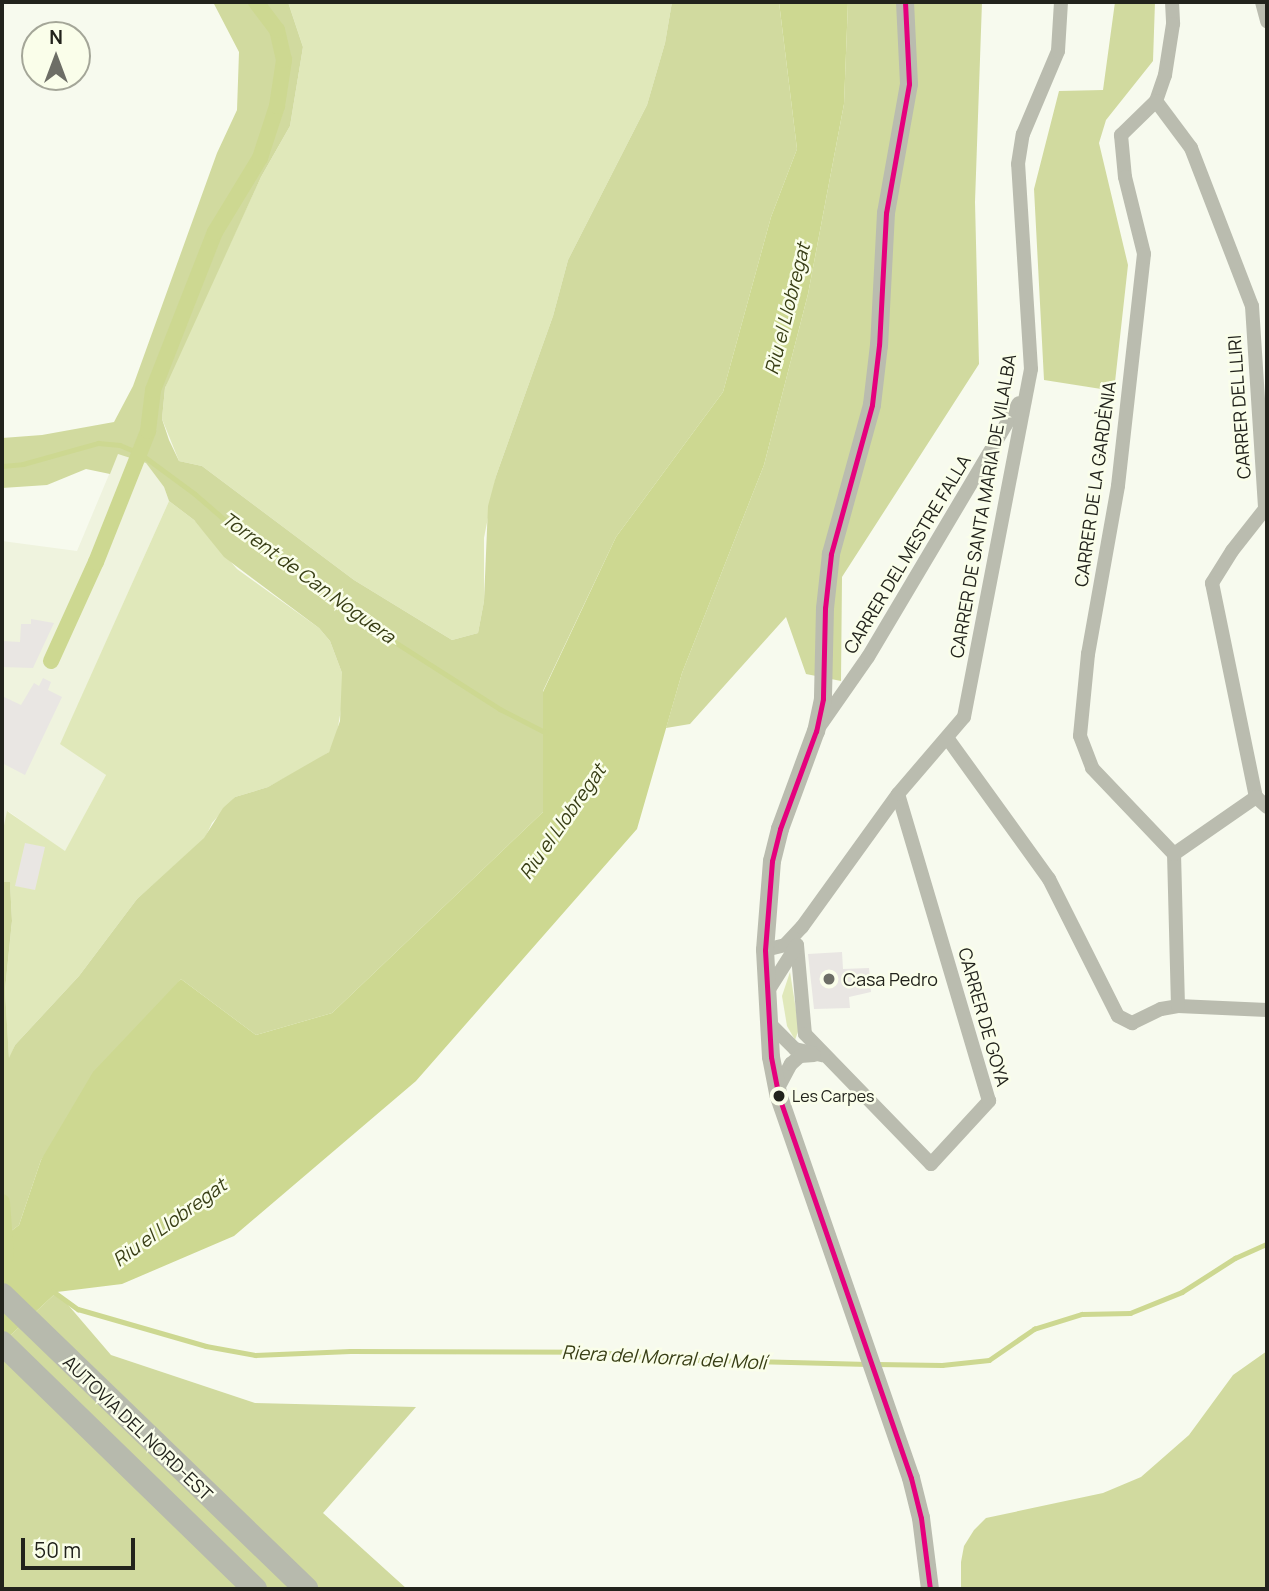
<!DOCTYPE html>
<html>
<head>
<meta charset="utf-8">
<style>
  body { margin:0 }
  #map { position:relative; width:1269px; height:1591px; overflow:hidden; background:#f7faee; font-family:Manrope,sans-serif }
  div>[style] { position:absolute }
  .built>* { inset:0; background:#eff3de }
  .green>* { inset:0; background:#e0e8ba }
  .forest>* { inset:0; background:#d1da9f }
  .water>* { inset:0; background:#cdd891 }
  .stream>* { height:4.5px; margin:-2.25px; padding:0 2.25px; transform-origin:2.25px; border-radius:2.25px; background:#cdd891 }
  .canal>* { height:16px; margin:-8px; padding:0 8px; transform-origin:8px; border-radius:8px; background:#cdd891 }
  .building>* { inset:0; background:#e9e6e3 }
  .minor>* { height:14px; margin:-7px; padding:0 7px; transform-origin:7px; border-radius:7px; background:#babcaf }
  .tertiary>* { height:18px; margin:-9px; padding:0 9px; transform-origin:9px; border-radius:9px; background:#babcaf }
  .motorway>* { height:24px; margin:-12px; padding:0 12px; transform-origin:12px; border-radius:12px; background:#b7baad }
  .bus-1>* { height:5px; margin:-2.5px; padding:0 2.5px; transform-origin:2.5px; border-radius:2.5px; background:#e5007d }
  .dots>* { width:19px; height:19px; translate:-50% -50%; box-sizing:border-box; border:4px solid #fafeea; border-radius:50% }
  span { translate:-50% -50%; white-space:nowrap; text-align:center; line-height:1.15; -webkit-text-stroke:5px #fafeea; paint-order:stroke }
  .bus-label { font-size:16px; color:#22231c }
  .left { translate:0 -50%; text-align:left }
  .street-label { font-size:18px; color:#22231c }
  .poi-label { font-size:18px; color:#22231c }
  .water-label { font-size:19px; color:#383e15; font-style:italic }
  .frame { position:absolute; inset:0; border:4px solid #22231c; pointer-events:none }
  .north { position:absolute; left:21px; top:21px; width:70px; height:70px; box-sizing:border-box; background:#fafeea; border:2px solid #a4a698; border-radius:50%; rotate:0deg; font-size:19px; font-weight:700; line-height:28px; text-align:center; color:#22231c }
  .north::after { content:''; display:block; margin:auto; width:24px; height:32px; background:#6d6e66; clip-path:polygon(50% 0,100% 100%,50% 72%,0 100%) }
  .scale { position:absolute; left:21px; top:1538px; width:114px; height:32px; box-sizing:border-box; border:4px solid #22231c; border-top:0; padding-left:9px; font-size:21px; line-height:24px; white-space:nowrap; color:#22231c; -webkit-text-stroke:5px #fafeea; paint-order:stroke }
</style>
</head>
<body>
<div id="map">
  <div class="built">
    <div style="clip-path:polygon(118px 453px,146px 463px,164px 487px,169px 501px,61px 743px,106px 775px,65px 852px,8px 811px,2px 835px,2px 541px,77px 551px)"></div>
  </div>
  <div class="green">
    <div style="clip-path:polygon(288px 2px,672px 2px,665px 43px,647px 105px,568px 260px,553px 316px,496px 476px,484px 538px,484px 601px,478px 633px,452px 640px,354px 580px,202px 466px,179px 461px,162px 419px,165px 388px,172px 369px,261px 177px,290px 126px,303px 47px)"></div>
    <div style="clip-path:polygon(169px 501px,194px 520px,237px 569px,319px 628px,330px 641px,342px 673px,342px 704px,336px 738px,329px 752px,314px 762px,268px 787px,235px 797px,212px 823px,205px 838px,137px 899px,79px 976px,15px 1045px,9px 1060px,5px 990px,12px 921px,10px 883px,2px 882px,2px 835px,7px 811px,65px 851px,106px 775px,60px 744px)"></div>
    <div style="clip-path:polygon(790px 972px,799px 1029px,795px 1040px,787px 1026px,782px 996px)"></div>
  </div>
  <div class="forest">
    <div style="clip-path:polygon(213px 2px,288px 2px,303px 47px,290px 126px,261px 177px,165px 388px,162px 419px,169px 440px,179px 461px,202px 466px,354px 580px,452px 640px,478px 633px,484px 601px,488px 506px,496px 476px,553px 316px,568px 260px,647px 105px,665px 43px,672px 2px,779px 2px,797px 149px,771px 217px,723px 392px,616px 537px,543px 691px,543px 812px,332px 1013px,256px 1035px,181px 979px,41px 1160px,19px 1225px,2px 1238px,2px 882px,10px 882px,12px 921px,5px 990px,9px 1058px,15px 1045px,79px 976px,137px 899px,204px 838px,223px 808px,235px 797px,268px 787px,329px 752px,340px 721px,342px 673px,330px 641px,319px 628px,224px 557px,194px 520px,169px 501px,164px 487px,146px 463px,118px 454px,110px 474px,86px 469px,47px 485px,2px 488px,2px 438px,42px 435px,114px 422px,133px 386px,217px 153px,237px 110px,239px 52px)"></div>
    <div style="clip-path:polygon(848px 2px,982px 2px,975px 202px,979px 364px,842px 577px,841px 681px,806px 674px,786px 617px,690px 724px,666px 728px,682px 673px,764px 465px,808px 294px,844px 104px)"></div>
    <div style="clip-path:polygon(1115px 2px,1155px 2px,1153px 61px,1106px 120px,1099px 143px,1128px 265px,1114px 391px,1044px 380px,1034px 189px,1059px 91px,1103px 90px)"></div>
    <div style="clip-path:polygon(57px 1292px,111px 1355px,255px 1403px,416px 1407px,323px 1513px,407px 1589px,2px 1589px,2px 1343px)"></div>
    <div style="clip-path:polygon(1267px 1351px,1267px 1589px,961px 1589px,961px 1562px,964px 1546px,974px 1530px,986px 1518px,1103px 1493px,1141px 1477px,1189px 1435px,1233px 1375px)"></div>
  </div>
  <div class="water">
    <div style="clip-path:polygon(779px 2px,848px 2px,844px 104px,808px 294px,764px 465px,682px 673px,637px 829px,416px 1081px,234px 1236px,122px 1284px,57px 1292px,2px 1343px,2px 1238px,19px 1225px,41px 1160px,93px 1072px,181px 979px,256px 1035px,332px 1013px,543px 812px,543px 692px,616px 537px,723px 392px,771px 217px,797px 149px)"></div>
  </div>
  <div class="stream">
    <div style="left:2px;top:466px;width:21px;rotate:-5deg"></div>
    <div style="left:23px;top:464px;width:78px;rotate:-15.6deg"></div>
    <div style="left:98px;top:443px;width:22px;rotate:5deg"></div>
    <div style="left:120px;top:445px;width:23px;rotate:23deg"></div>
    <div style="left:141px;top:454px;width:67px;rotate:36.5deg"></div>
    <div style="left:195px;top:494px;width:48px;rotate:40.7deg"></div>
    <div style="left:231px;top:525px;width:67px;rotate:34.6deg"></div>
    <div style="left:286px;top:563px;width:96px;rotate:37.3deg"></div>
    <div style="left:362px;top:621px;width:164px;rotate:32.5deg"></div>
    <div style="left:500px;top:709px;width:51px;rotate:27.1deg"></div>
    <div style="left:53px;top:1291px;width:31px;rotate:36deg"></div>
    <div style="left:78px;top:1309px;width:133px;rotate:16.1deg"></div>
    <div style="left:206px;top:1346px;width:50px;rotate:10.4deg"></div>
    <div style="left:255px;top:1355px;width:95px;rotate:-2.4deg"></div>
    <div style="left:350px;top:1351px;width:249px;rotate:0.2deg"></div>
    <div style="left:599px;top:1352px;width:66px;rotate:6.1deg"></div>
    <div style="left:665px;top:1359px;width:203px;rotate:1.4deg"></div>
    <div style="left:877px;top:1364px;width:65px;rotate:0.9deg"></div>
    <div style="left:942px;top:1365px;width:47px;rotate:-6.1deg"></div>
    <div style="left:989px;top:1360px;width:55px;rotate:-34.6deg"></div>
    <div style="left:1034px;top:1329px;width:50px;rotate:-17.4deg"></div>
    <div style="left:1082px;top:1314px;width:48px;rotate:-1.2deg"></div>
    <div style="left:1130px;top:1313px;width:56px;rotate:-22deg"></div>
    <div style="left:1182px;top:1292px;width:63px;rotate:-32.7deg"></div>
    <div style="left:1235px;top:1258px;width:35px;rotate:-24deg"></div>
  </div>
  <div class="canal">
    <div style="left:51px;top:661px;width:109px;rotate:-65.6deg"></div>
    <div style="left:96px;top:562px;width:141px;rotate:-68.3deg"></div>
    <div style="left:148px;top:431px;width:41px;rotate:-83deg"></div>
    <div style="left:153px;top:390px;width:170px;rotate:-68.6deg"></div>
    <div style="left:215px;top:232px;width:87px;rotate:-58.7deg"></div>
    <div style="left:260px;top:158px;width:55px;rotate:-71.9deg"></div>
    <div style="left:277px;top:106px;width:47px;rotate:-81.3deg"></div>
    <div style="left:284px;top:60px;width:31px;rotate:-103deg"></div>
    <div style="left:277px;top:30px;width:35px;rotate:-127deg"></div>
    <div style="left:2px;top:1202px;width:54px;rotate:85.8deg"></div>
  </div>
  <div class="building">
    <div style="clip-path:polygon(31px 619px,54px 623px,33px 668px,2px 667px,2px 641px,20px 642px,21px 624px,31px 624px)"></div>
    <div style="clip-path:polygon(43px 678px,51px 682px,48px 690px,62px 697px,25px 775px,2px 763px,2px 696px,21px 705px,34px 683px,39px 686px)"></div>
    <div style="clip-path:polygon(25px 843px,45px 847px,35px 890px,15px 886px)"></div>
    <div style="clip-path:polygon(842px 952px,843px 969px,869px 968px,871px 992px,849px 997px,850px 1008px,814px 1009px,808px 954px)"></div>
  </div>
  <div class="minor">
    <div style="left:1172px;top:2px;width:22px;rotate:87deg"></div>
    <div style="left:1173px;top:24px;width:52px;rotate:98.9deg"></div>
    <div style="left:1165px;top:75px;width:28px;rotate:109deg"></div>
    <div style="left:1156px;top:101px;width:59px;rotate:53.3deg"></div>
    <div style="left:1191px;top:148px;width:169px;rotate:68.9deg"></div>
    <div style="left:1252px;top:306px;width:203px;rotate:86.3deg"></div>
    <div style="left:1265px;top:509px;width:53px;rotate:128.2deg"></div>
    <div style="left:1232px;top:551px;width:38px;rotate:122deg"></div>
    <div style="left:1212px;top:583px;width:218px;rotate:78.4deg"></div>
    <div style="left:1256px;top:797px;width:15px;rotate:42deg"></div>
    <div style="left:1262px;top:2px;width:20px;rotate:75deg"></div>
    <div style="left:1156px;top:101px;width:49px;rotate:135.8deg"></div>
    <div style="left:1121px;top:135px;width:42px;rotate:84.6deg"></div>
    <div style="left:1125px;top:177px;width:79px;rotate:76.1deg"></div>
    <div style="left:1144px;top:254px;width:233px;rotate:96.4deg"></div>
    <div style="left:1118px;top:486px;width:171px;rotate:100.1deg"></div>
    <div style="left:1088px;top:654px;width:82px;rotate:95.6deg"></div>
    <div style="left:1080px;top:736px;width:34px;rotate:69deg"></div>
    <div style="left:1092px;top:768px;width:119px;rotate:46.4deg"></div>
    <div style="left:817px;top:730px;width:89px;rotate:-55.1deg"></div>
    <div style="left:868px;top:657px;width:295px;rotate:-59.3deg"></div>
    <div style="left:948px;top:739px;width:173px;rotate:54.2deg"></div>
    <div style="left:1049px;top:879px;width:153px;rotate:63.3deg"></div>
    <div style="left:1118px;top:1016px;width:16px;rotate:27deg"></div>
    <div style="left:1132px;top:1023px;width:32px;rotate:-26deg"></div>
    <div style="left:1161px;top:1009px;width:17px;rotate:-10deg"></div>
    <div style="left:1178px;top:1006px;width:89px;rotate:2.6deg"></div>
    <div style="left:797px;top:945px;width:89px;rotate:84.9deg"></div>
    <div style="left:805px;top:1034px;width:181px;rotate:45.9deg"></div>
    <div style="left:931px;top:1164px;width:86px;rotate:-47.4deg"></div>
    <div style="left:989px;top:1101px;width:320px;rotate:-106.5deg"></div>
    <div style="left:765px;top:950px;width:21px;rotate:-14deg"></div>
    <div style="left:785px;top:945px;width:25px;rotate:-47deg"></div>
    <div style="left:802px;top:927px;width:164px;rotate:-54.2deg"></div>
    <div style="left:898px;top:794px;width:101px;rotate:-49.4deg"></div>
    <div style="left:964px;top:717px;width:354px;rotate:-79.1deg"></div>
    <div style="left:1031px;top:369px;width:205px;rotate:-93.6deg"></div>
    <div style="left:1018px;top:164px;width:30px;rotate:-81deg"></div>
    <div style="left:1023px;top:134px;width:90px;rotate:-67.1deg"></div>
    <div style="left:1058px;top:51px;width:49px;rotate:-86.5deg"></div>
    <div style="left:766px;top:994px;width:58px;rotate:-57.7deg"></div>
    <div style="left:1178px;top:1006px;width:152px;rotate:-91.5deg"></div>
    <div style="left:1174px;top:854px;width:100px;rotate:-34.8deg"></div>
    <div style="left:768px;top:1022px;width:38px;rotate:45deg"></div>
    <div style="left:795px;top:1049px;width:28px;rotate:13deg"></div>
    <div style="left:777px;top:1090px;width:30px;rotate:-62deg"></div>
    <div style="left:791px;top:1064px;width:12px;rotate:-42deg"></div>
    <div style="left:800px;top:1056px;width:14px;rotate:-4deg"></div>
  </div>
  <div class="tertiary">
    <div style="left:905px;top:2px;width:82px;rotate:87.2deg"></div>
    <div style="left:909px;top:84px;width:131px;rotate:100.1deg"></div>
    <div style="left:886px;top:213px;width:132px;rotate:93deg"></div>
    <div style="left:879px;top:345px;width:60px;rotate:96.7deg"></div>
    <div style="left:872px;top:405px;width:155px;rotate:105.4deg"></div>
    <div style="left:831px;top:554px;width:54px;rotate:96.3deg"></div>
    <div style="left:825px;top:608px;width:91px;rotate:91.3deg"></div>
    <div style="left:823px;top:699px;width:33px;rotate:102deg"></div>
    <div style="left:816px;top:731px;width:104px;rotate:110.2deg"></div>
    <div style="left:780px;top:829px;width:33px;rotate:104deg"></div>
    <div style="left:772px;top:861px;width:89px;rotate:94.5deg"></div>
    <div style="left:765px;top:950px;width:107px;rotate:86.8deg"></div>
    <div style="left:771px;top:1057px;width:38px;rotate:79deg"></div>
    <div style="left:778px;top:1094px;width:406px;rotate:70.9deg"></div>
    <div style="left:911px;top:1478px;width:41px;rotate:76deg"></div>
    <div style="left:921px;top:1518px;width:72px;rotate:82.8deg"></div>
  </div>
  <div class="motorway">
    <div style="left:2px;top:1295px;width:423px;rotate:44deg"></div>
    <div style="left:2px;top:1343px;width:353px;rotate:44.2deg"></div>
  </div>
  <div class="bus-1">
    <div style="left:905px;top:2px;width:82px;rotate:87.2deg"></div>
    <div style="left:909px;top:84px;width:131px;rotate:100.1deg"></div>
    <div style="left:886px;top:213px;width:132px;rotate:93deg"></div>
    <div style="left:879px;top:345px;width:60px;rotate:96.7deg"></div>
    <div style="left:872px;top:405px;width:155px;rotate:105.4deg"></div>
    <div style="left:831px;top:554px;width:54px;rotate:96.3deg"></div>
    <div style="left:825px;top:608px;width:91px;rotate:91.3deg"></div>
    <div style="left:823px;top:699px;width:33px;rotate:102deg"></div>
    <div style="left:816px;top:731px;width:104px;rotate:110.2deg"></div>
    <div style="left:780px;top:829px;width:33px;rotate:104deg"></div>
    <div style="left:772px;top:861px;width:89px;rotate:94.5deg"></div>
    <div style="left:765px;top:950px;width:107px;rotate:86.8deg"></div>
    <div style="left:771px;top:1057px;width:38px;rotate:79deg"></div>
    <div style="left:778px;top:1094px;width:406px;rotate:70.9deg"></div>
    <div style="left:911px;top:1478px;width:41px;rotate:76deg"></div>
    <div style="left:921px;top:1518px;width:72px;rotate:82.8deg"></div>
  </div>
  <div class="dots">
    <div style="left:829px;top:979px;background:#6d6e66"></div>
    <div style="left:779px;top:1096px;background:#22231c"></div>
  </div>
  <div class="bus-label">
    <span class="left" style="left:792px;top:1096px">Les Carpes</span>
  </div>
  <div class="street-label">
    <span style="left:1239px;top:407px;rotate:-94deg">CARRER DEL LLIRI</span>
    <span style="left:1095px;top:484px;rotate:-82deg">CARRER DE LA GARDÈNIA</span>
    <span style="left:983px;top:506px;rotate:-80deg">CARRER DE SANTA MARIA DE VILALBA</span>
    <span style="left:907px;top:554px;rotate:-59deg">CARRER DEL MESTRE FALLA</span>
    <span style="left:984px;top:1017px;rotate:74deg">CARRER DE GOYA</span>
    <span style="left:138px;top:1428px;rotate:44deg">AUTOVIA DEL NORD-EST</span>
  </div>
  <div class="poi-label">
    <span class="left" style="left:843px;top:979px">Casa Pedro</span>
  </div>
  <div class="water-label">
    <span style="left:788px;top:309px;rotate:-76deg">Riu el Llobregat</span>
    <span style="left:308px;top:578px;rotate:36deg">Torrent de Can Noguera</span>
    <span style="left:563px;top:822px;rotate:-55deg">Riu el Llobregat</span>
    <span style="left:170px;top:1223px;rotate:-36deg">Riu el Llobregat</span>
    <span style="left:664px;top:1358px;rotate:3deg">Riera del Morral del Molí</span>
  </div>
  <div class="frame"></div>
  <div class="north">N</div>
  <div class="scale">50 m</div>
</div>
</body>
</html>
